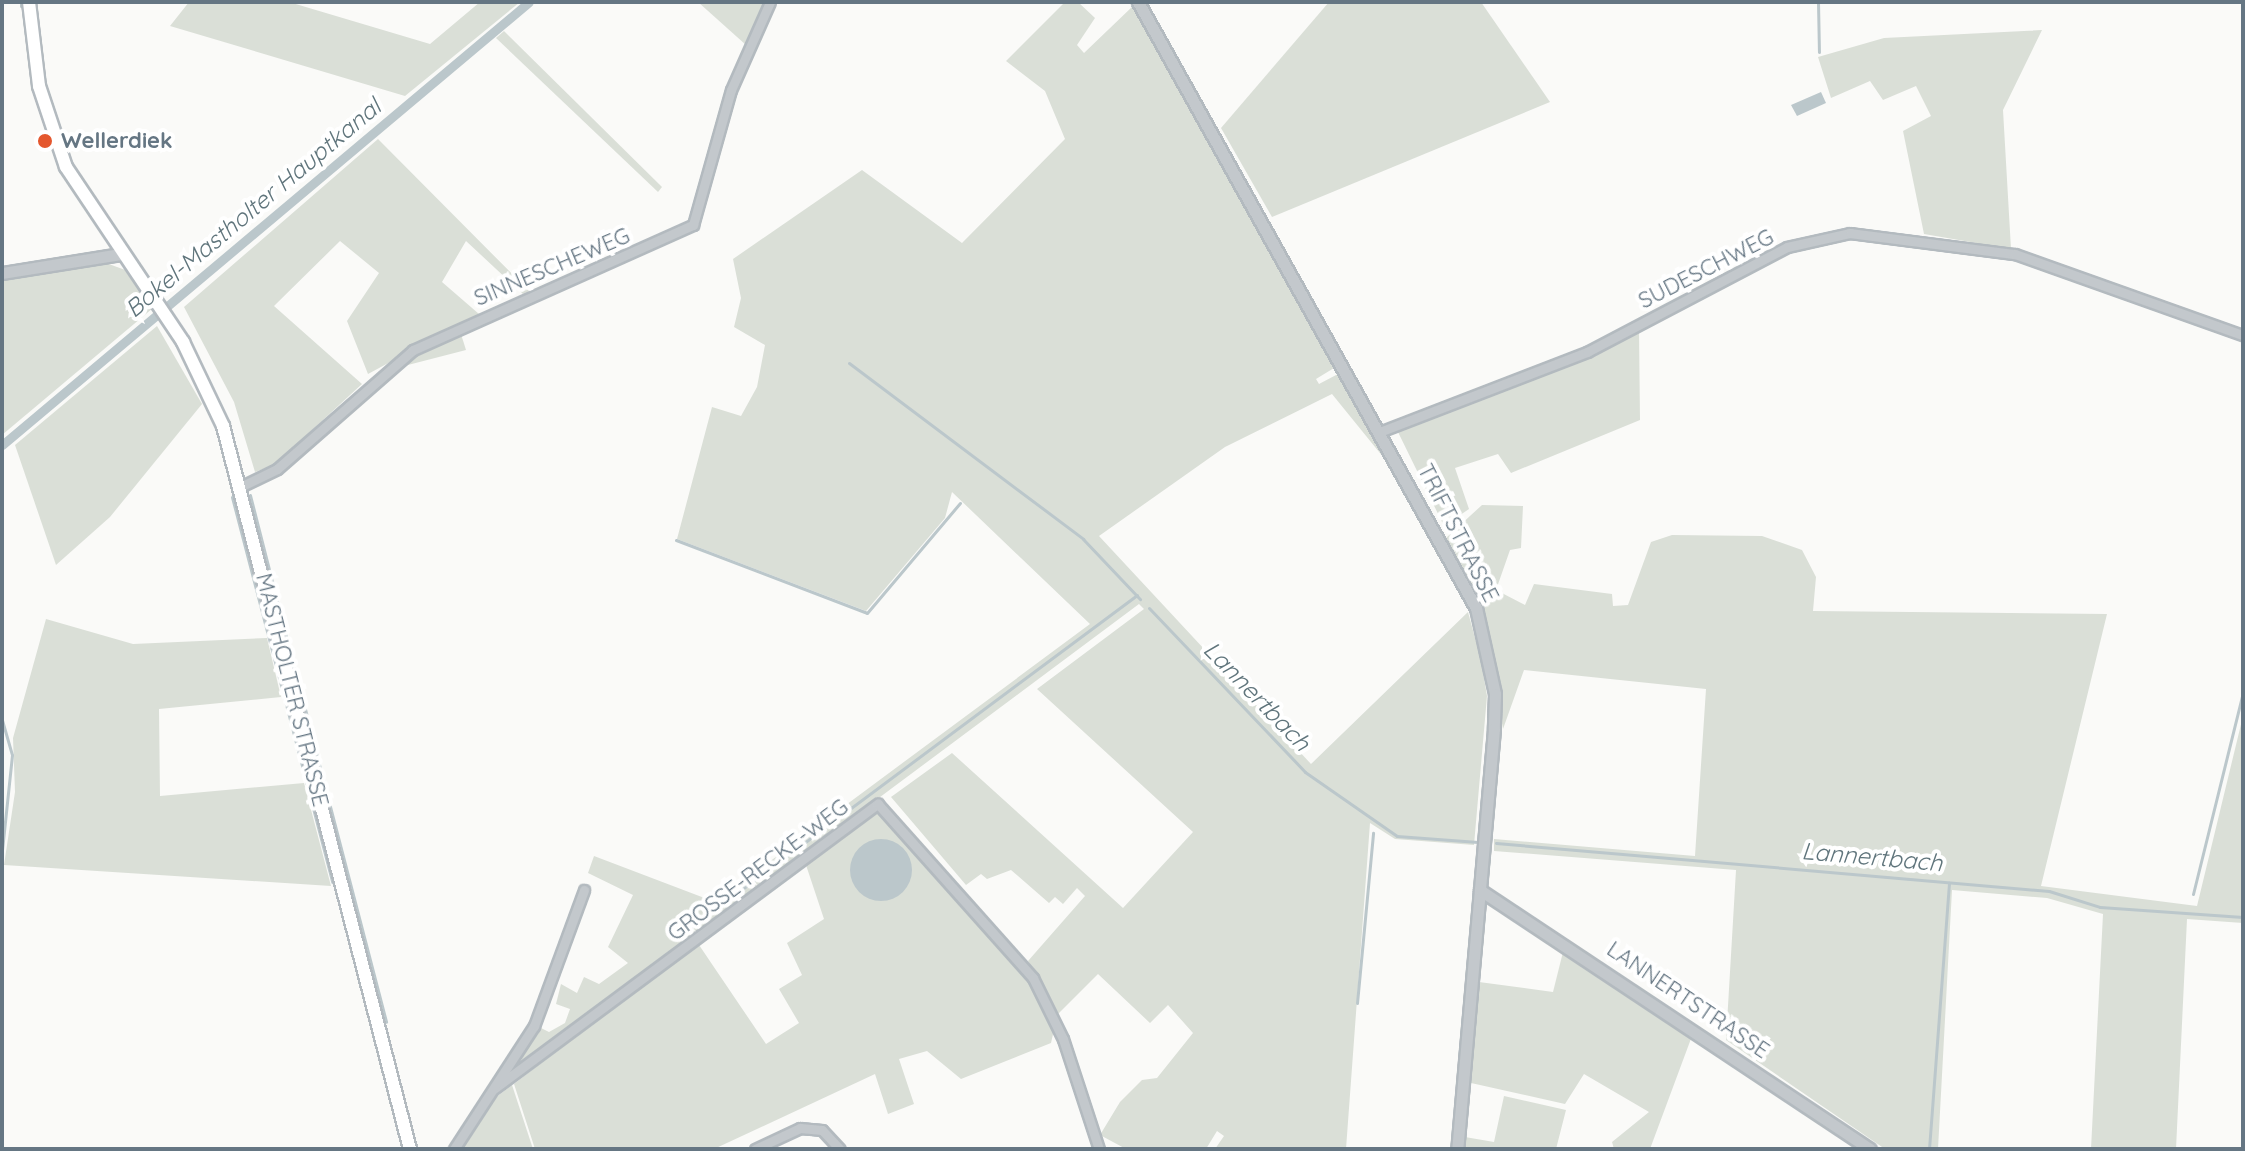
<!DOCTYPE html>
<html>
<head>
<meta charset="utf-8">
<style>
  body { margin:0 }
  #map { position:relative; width:2245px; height:1151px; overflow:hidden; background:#fafaf8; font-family:Quicksand,sans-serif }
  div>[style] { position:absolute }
  .green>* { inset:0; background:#dadfd7 }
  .water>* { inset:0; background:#bbc7cb }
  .round { border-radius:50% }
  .stream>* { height:3px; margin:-1.5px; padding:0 1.5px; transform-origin:1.5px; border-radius:1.5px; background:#bbc7cb }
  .canal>* { height:9px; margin:-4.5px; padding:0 4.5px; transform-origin:4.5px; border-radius:4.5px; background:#bbc7cb }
  .roads { filter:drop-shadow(2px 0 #b3babf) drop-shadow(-2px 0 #b3babf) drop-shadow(0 2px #b3babf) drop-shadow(0 -2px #b3babf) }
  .minor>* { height:9px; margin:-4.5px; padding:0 4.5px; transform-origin:4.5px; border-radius:4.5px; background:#c3c8cc }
  .tertiary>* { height:11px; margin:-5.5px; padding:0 5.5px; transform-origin:5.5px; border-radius:5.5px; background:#c3c8cc }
  .secondary>* { height:12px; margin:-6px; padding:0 6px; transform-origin:6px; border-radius:6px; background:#fff }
  .dots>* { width:22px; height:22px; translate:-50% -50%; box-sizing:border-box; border:4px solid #fff; border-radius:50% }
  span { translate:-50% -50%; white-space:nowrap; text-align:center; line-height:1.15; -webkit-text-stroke:8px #fff; paint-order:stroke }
  .poi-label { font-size:22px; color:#657683; font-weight:700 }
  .left { translate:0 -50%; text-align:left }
  .street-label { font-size:22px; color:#657683 }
  .water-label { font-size:24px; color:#60757c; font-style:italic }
  .frame { position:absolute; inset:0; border:4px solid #657683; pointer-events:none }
</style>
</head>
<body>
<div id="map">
  <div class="green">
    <div style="clip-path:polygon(189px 2px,289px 2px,430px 44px,480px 2px,520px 2px,405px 96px,170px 26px)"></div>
    <div style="clip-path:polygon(698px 2px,766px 2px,746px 45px)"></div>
    <div style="clip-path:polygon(1065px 2px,1078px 2px,1095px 18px,1077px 45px,1084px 53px,1133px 6px,1334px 368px,1316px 379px,1319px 384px,1338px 374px,1388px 463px,1332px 394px,1225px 447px,1099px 536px,1311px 764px,1468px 612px,1481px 660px,1487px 696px,1474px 845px,1395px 839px,1370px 823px,1346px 1149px,1215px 1149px,1224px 1136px,1217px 1131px,1206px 1149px,1126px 1149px,1100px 1135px,1120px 1102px,1142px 1080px,1157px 1078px,1193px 1033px,1168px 1005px,1150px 1023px,1098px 974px,1058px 1014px,1028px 961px,1085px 896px,1077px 888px,1063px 904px,1055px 897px,1049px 903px,1011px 870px,987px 879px,981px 874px,966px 885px,891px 797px,952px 753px,1123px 908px,1193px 832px,1037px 689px,1144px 609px,1139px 604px,518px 1067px,537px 1026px,549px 1032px,565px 1023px,570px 1009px,556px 1004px,561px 984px,577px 993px,584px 977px,599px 984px,628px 963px,608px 947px,633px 895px,588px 873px,594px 856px,715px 902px,1090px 624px,952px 492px,945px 518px,866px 611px,677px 539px,712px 407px,741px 416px,757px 387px,765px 345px,734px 327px,741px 298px,733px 259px,862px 170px,962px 243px,1065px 139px,1045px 91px,1006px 61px)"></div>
    <div style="clip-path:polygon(1329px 2px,1481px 2px,1550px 102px,1272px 217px,1221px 128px)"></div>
    <div style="clip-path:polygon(2042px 30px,2003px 110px,2011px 249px,1924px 234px,1903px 131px,1931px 116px,1916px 86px,1883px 100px,1870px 81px,1831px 98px,1818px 57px,1884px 38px)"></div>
    <div style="clip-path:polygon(504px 31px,662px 187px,658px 192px,496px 38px)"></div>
    <div style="clip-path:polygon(378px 139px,529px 291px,523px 294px,466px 241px,442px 282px,479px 314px,368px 374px,347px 321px,379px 273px,340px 241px,274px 306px,362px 384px,274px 465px,255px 472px,234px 402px,184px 307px)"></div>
    <div style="clip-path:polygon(106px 263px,128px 271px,153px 308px,2px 435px,2px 278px)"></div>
    <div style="clip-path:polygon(157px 326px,202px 404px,110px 517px,56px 565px,15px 445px)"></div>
    <div style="clip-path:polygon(1639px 330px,1640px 420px,1511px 473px,1498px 454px,1455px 468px,1469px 509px,1444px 526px,1397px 430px)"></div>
    <div style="clip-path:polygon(460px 331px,466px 350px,404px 366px,415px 354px)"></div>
    <div style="clip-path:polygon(1482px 505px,1523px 506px,1521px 548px,1510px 550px,1496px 590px,1525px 605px,1534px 584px,1612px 594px,1613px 606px,1628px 605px,1651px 542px,1672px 535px,1762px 536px,1802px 550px,1816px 577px,1813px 611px,2107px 614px,2041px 886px,2197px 906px,2243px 716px,2243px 923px,2187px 919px,2176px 1149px,2091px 1149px,2103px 914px,2047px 898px,1952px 890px,1938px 1149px,1885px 1149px,1726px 1040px,1736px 870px,1494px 851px,1494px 839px,1695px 856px,1706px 689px,1524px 670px,1503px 729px,1481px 606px,1446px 538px)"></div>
    <div style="clip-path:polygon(46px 619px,133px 644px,267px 638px,281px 697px,159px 709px,160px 796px,304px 783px,331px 886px,4px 865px,15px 792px,13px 738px)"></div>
    <div style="clip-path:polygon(870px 813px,886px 814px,1028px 978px,1054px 1030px,1051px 1043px,961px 1079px,927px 1051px,899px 1059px,914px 1104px,888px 1114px,875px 1074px,714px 1149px,535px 1149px,514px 1084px,697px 942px,766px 1044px,799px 1023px,779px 989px,802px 975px,787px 943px,824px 919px,805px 862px)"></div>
    <div style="clip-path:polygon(1564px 948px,1692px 1036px,1650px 1149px,1614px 1149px,1612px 1142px,1649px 1112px,1584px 1074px,1565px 1104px,1471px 1083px,1479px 982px,1553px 992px)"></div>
    <div style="clip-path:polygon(512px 1085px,533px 1149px,458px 1149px,490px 1102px)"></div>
    <div style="clip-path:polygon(1504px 1096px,1566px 1110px,1556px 1149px,1464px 1149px,1465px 1137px,1494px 1142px)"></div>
  </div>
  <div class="water">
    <div style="clip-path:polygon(1821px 92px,1826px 103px,1797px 116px,1791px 105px)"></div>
    <div class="round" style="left:850px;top:839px;width:62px;height:62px"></div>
  </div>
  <div class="stream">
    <div style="left:21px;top:2px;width:4px;rotate:90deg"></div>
    <div style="left:1818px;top:2px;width:50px;rotate:88.9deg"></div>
    <div style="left:849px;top:363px;width:293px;rotate:36.9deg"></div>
    <div style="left:1083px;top:539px;width:83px;rotate:46.5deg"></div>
    <div style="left:250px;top:495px;width:170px;rotate:75.7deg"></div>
    <div style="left:232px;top:497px;width:398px;rotate:75.4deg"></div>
    <div style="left:676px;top:540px;width:204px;rotate:20.9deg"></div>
    <div style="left:867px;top:613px;width:144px;rotate:-49.8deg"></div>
    <div style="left:1149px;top:608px;width:226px;rotate:46.4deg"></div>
    <div style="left:1305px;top:772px;width:112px;rotate:34.8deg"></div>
    <div style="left:1397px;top:836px;width:81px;rotate:4.2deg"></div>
    <div style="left:294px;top:668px;width:69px;rotate:75deg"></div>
    <div style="left:2px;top:720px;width:36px;rotate:74deg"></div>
    <div style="left:12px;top:755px;width:96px;rotate:96deg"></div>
    <div style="left:314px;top:745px;width:286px;rotate:75.4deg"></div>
    <div style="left:1496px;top:843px;width:555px;rotate:4.96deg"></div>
    <div style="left:2049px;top:891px;width:53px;rotate:17.4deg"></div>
    <div style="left:2100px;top:907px;width:143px;rotate:4deg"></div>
    <div style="left:2193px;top:894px;width:208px;rotate:-76.1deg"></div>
    <div style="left:691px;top:927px;width:556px;rotate:-36.66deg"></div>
    <div style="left:1357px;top:1003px;width:171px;rotate:-84.6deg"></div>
    <div style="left:1929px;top:1149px;width:267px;rotate:-85.7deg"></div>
  </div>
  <div class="canal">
    <div style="left:2px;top:445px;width:688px;rotate:-40.05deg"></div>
  </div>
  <div class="roads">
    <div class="minor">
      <div style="left:1382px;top:431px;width:220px;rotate:-21.1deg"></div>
      <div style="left:1587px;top:352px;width:226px;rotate:-27.7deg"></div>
      <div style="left:1787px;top:247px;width:65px;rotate:-12.5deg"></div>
      <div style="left:1850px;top:233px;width:166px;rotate:7.3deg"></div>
      <div style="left:2015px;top:254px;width:242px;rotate:19.6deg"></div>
      <div style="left:240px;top:487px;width:41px;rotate:-25.9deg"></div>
      <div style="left:277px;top:469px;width:181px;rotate:-41.2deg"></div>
      <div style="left:413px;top:350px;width:307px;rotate:-24.1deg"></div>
      <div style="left:693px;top:225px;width:140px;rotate:-74.3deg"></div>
      <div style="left:731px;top:90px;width:96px;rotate:-66.1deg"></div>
      <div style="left:495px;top:1088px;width:477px;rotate:-36.6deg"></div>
      <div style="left:878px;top:804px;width:233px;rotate:48.3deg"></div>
      <div style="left:1033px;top:978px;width:68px;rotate:63.8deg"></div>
      <div style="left:1063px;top:1039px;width:116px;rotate:71.9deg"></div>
      <div style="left:454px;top:1149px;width:147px;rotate:-57deg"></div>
      <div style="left:534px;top:1026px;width:145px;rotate:-69.8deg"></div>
      <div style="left:755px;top:1149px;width:50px;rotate:-25deg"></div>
      <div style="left:800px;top:1128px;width:22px;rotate:5deg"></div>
      <div style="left:822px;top:1130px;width:26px;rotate:47deg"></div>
    </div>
    <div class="tertiary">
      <div style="left:1138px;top:2px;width:694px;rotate:60.85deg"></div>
      <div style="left:1476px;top:608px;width:88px;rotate:77.5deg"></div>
      <div style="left:1495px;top:694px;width:35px;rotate:92deg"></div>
      <div style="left:1494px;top:729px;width:422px;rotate:95deg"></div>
      <div style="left:2px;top:273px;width:121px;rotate:-9.1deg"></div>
      <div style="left:1480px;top:890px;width:468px;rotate:33.6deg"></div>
    </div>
    <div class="secondary">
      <div style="left:29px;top:2px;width:85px;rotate:83.2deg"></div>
      <div style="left:39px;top:86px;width:85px;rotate:71.6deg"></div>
      <div style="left:66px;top:167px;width:211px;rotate:56.2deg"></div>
      <div style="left:183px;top:342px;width:93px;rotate:64.5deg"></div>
      <div style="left:223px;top:426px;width:747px;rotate:75.5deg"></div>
    </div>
  </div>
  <div class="dots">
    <div style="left:45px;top:141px;background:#e4572e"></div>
  </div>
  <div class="poi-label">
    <span class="left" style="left:61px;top:141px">Wellerdiek</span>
  </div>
  <div class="street-label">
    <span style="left:552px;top:267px;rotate:-23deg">SINNESCHEWEG</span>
    <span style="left:1706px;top:269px;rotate:-27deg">SUDESCHWEG</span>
    <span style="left:1458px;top:533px;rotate:63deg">TRIFTSTRASSE</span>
    <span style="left:292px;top:690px;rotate:76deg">MASTHOLTER STRASSE</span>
    <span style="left:758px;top:870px;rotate:-37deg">GROSSE-RECKE-WEG</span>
    <span style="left:1688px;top:1000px;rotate:34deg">LANNERTSTRASSE</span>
  </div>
  <div class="water-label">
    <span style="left:253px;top:208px;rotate:-40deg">Bokel-Mastholter Hauptkanal</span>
    <span style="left:1257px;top:696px;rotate:46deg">Lannertbach</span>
    <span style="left:1872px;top:857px;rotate:5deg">Lannertbach</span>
  </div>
  <div class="frame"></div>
</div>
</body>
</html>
